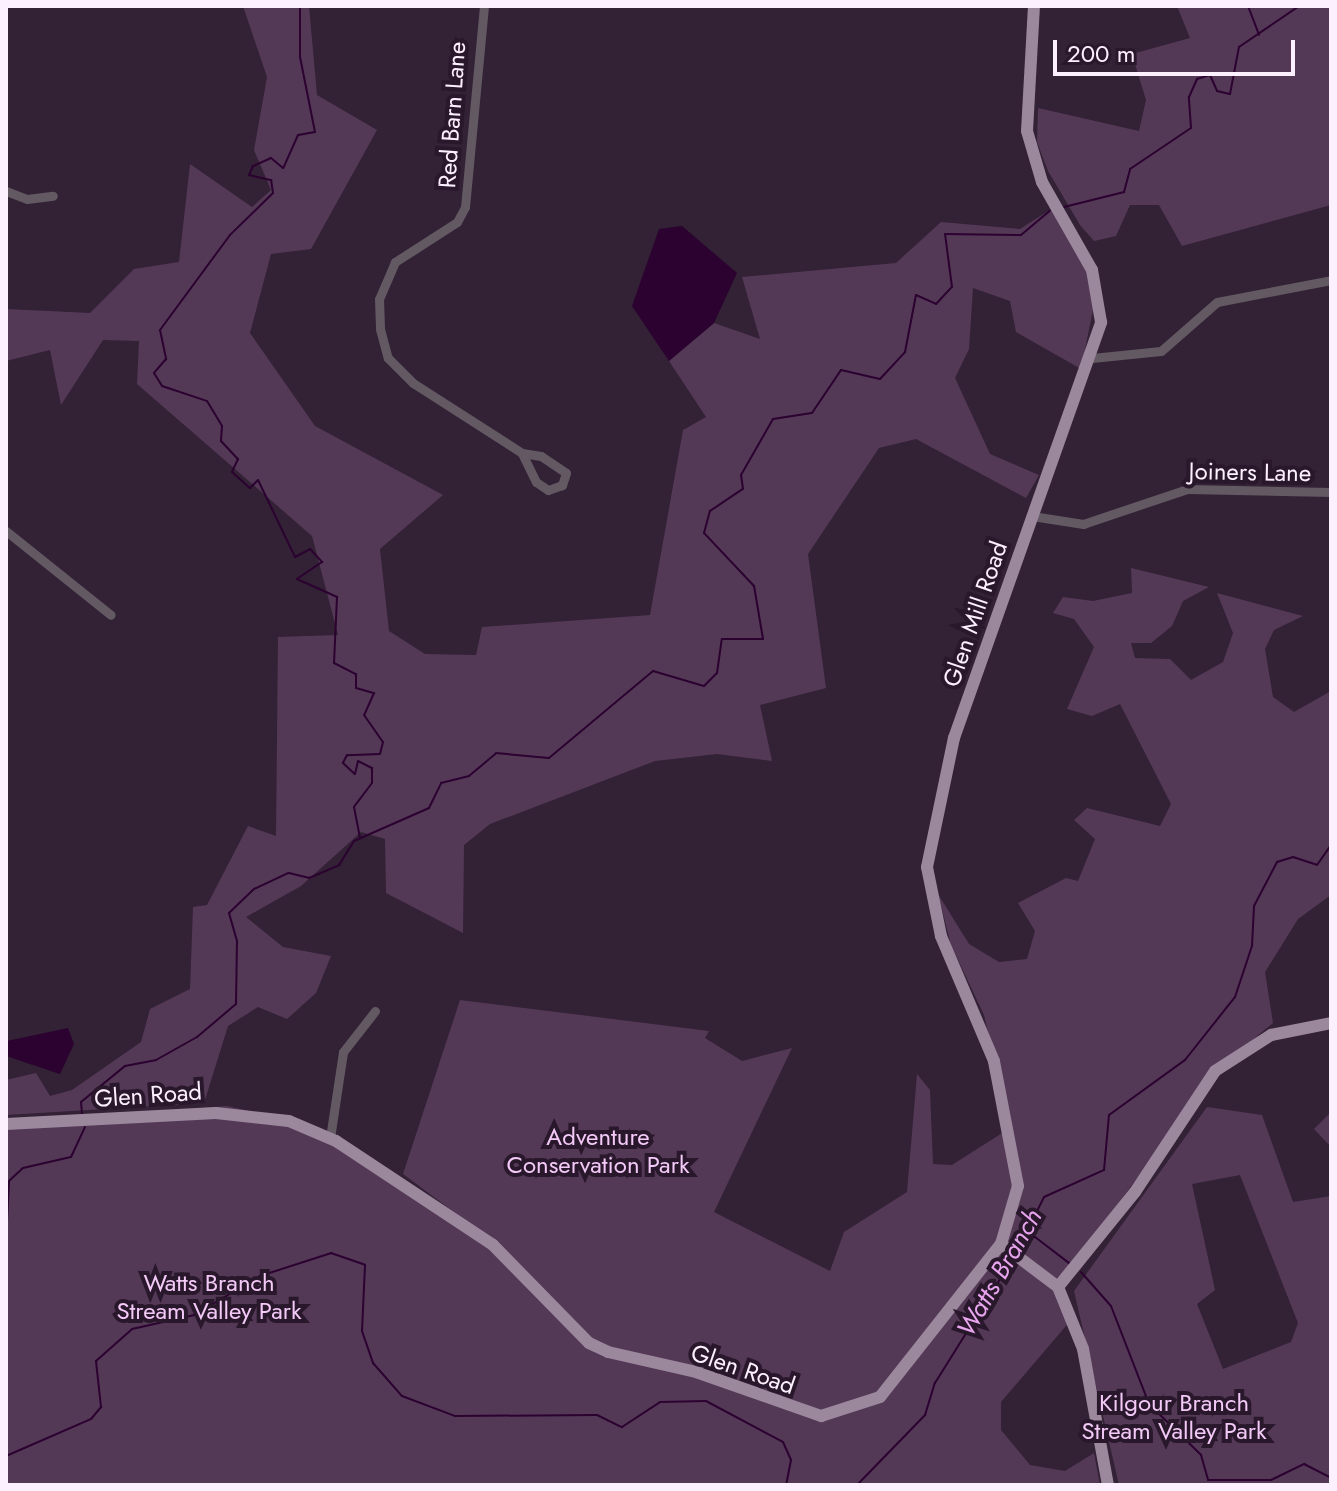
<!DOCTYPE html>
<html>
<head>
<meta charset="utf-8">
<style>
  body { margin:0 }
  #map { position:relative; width:1337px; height:1491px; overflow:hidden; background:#332135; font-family:Jost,sans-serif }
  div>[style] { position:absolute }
  .green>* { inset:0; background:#543957 }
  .water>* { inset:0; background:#2b0230 }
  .stream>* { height:2px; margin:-1px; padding:0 1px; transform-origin:1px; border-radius:1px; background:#2b0230 }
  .minor>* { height:9px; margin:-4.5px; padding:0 4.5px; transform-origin:4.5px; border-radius:4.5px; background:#625963 }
  .major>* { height:12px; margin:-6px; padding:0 6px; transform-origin:6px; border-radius:6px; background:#9b889d }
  span { translate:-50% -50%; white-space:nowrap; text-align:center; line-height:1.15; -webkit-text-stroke:8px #29172b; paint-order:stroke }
  .street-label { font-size:24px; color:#fdf0fe }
  .park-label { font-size:24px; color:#f3caf7 }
  .water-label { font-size:26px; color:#e7a5ee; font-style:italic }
  .frame { position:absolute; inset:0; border:8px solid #fdf0fe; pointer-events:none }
  .scale { position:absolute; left:1053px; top:40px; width:242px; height:36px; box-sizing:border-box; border:4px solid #fdf0fe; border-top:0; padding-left:10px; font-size:24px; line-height:28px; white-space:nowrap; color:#fdf0fe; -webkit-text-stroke:6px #29172b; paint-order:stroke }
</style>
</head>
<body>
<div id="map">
  <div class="green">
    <div style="clip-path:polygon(243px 6px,309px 6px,317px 95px,377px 130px,311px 249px,271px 254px,250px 333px,315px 426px,443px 495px,380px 549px,389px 631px,425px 654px,476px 655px,482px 627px,650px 615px,683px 430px,706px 417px,669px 361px,714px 323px,760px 339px,742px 277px,896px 263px,941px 222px,1020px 229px,1056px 206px,1098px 285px,1081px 369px,1016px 332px,1010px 301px,973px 288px,969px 349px,955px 378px,990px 454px,1039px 475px,1026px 498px,916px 439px,879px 448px,808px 554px,826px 688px,760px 705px,772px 761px,717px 754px,655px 761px,490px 824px,464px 845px,463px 933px,386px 893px,385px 839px,361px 832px,301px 886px,246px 917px,283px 947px,331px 956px,316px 993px,287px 1019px,258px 1007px,228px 1026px,204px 1103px,6px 1115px,6px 1080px,36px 1073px,50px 1096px,72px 1090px,141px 1042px,150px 1009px,190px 989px,193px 907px,207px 905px,248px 826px,276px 836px,278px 637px,338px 635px,312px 536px,137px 384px,139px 341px,103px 340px,61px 405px,50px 350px,6px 361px,6px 309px,90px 313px,134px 269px,179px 262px,190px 164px,252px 207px,271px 190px,254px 150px,267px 77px)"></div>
    <div style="clip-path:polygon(1177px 6px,1331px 6px,1331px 205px,1182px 246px,1159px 205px,1130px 205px,1116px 236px,1094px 241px,1080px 225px,1048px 171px,1037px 142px,1038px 108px,1139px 131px,1146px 100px,1132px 54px,1190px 38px)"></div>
    <div style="clip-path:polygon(1131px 568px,1209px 587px,1183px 601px,1172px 626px,1151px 643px,1131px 643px,1135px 658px,1170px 659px,1191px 680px,1223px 662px,1233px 633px,1217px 593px,1303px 616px,1274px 630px,1265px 649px,1273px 697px,1294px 712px,1331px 691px,1331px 895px,1298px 919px,1265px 972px,1273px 1023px,1215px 1071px,1058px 1287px,1071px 1320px,1001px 1402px,1001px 1430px,1030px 1465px,1065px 1471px,1094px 1453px,1100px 1485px,6px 1485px,6px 1124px,227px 1106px,272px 1116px,313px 1130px,509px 1253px,403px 1174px,460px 1000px,709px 1031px,705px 1038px,742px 1061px,792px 1048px,714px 1212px,830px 1271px,844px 1232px,907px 1192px,917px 1074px,930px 1090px,933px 1164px,952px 1165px,1010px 1128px,984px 1015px,951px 945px,938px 894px,969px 944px,999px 962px,1027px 959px,1035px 931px,1018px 903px,1066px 878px,1078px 881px,1095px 839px,1074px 820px,1087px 808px,1160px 826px,1171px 804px,1120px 704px,1092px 716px,1067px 709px,1094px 647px,1074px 619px,1053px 613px,1063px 597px,1093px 601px,1132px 593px)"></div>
    <div style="clip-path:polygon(evenodd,1207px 1107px,1262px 1115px,1293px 1202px,1331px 1196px,1331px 1485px,1119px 1485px,1074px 1291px,1207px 1107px,1240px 1175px,1298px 1323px,1291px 1342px,1223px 1369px,1197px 1304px,1215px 1290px,1192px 1184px,1240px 1175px)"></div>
    <div style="clip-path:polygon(1330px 1113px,1331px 1114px,1331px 1147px,1314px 1129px)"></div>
  </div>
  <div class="water">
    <div style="clip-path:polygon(682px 226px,737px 273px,714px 323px,669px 361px,632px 306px,659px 229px)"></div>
    <div style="clip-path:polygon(68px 1028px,74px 1044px,60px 1074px,6px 1056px,7px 1041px)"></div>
  </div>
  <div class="stream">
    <div style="left:300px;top:6px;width:51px;rotate:90deg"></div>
    <div style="left:300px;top:57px;width:76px;rotate:78.7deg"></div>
    <div style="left:315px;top:132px;width:17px;rotate:170deg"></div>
    <div style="left:298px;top:135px;width:36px;rotate:114deg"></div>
    <div style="left:283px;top:168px;width:16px;rotate:-140deg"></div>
    <div style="left:271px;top:158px;width:20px;rotate:156deg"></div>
    <div style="left:253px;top:166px;width:10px;rotate:114deg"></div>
    <div style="left:249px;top:175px;width:23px;rotate:13deg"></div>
    <div style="left:271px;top:180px;width:13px;rotate:81deg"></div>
    <div style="left:273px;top:193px;width:60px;rotate:135.7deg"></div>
    <div style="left:230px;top:235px;width:118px;rotate:126.4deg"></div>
    <div style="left:160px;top:330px;width:30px;rotate:78deg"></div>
    <div style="left:166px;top:359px;width:18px;rotate:131deg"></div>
    <div style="left:154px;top:373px;width:15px;rotate:58deg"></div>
    <div style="left:162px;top:386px;width:47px;rotate:18.4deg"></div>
    <div style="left:207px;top:401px;width:29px;rotate:59deg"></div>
    <div style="left:222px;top:426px;width:15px;rotate:94deg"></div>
    <div style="left:221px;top:441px;width:25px;rotate:47deg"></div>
    <div style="left:238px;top:459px;width:14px;rotate:115deg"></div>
    <div style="left:232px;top:472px;width:24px;rotate:42deg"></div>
    <div style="left:250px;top:488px;width:11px;rotate:-45deg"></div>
    <div style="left:258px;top:480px;width:85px;rotate:64.3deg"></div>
    <div style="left:295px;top:557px;width:17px;rotate:-28deg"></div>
    <div style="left:310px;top:549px;width:18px;rotate:47deg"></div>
    <div style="left:322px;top:562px;width:30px;rotate:146deg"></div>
    <div style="left:297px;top:579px;width:44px;rotate:24.2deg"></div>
    <div style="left:337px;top:597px;width:66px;rotate:92.6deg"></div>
    <div style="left:334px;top:663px;width:25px;rotate:27deg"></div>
    <div style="left:356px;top:674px;width:14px;rotate:90deg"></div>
    <div style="left:356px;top:688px;width:19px;rotate:16deg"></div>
    <div style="left:374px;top:693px;width:24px;rotate:114deg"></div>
    <div style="left:364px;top:715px;width:33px;rotate:55deg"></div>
    <div style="left:383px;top:742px;width:12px;rotate:104deg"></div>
    <div style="left:380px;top:754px;width:33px;rotate:178deg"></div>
    <div style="left:347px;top:755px;width:9px;rotate:117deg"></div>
    <div style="left:343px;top:763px;width:16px;rotate:43deg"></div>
    <div style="left:355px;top:774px;width:13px;rotate:-77deg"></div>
    <div style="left:358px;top:761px;width:16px;rotate:27deg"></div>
    <div style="left:372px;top:768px;width:15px;rotate:90deg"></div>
    <div style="left:372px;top:783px;width:30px;rotate:127deg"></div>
    <div style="left:354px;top:807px;width:32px;rotate:79deg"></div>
    <div style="left:1248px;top:6px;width:31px;rotate:69deg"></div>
    <div style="left:1064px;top:207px;width:62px;rotate:-14deg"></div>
    <div style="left:1124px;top:192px;width:24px;rotate:-75deg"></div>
    <div style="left:1130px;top:169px;width:73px;rotate:-33.9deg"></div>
    <div style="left:1191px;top:128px;width:31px;rotate:-94deg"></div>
    <div style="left:1189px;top:97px;width:20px;rotate:-66deg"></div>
    <div style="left:1197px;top:79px;width:14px;rotate:-17deg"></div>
    <div style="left:1210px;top:75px;width:17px;rotate:66deg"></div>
    <div style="left:1217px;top:91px;width:13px;rotate:13deg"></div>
    <div style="left:1230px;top:94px;width:48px;rotate:-79.2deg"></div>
    <div style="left:1239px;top:47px;width:73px;rotate:-34.3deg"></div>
    <div style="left:82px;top:1115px;width:13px;rotate:-94deg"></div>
    <div style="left:81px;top:1102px;width:57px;rotate:-39.3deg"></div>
    <div style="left:125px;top:1066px;width:32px;rotate:-11deg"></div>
    <div style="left:156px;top:1060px;width:47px;rotate:-29.3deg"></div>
    <div style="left:197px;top:1037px;width:51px;rotate:-40.2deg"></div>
    <div style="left:236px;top:1004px;width:63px;rotate:-89.1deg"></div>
    <div style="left:237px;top:941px;width:29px;rotate:-106deg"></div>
    <div style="left:229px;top:913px;width:35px;rotate:-44deg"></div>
    <div style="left:254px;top:889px;width:38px;rotate:-25deg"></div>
    <div style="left:289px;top:873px;width:21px;rotate:14deg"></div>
    <div style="left:309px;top:878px;width:33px;rotate:-23deg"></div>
    <div style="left:339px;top:865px;width:28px;rotate:-58deg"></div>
    <div style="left:354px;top:841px;width:82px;rotate:-23.7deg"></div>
    <div style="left:429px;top:808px;width:28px;rotate:-64deg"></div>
    <div style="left:441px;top:783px;width:29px;rotate:-14deg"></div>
    <div style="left:469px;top:776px;width:35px;rotate:-40deg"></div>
    <div style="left:496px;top:753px;width:53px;rotate:5.4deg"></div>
    <div style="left:549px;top:758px;width:136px;rotate:-39.9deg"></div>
    <div style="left:653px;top:671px;width:53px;rotate:16.4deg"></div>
    <div style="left:704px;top:686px;width:18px;rotate:-45deg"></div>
    <div style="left:717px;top:673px;width:34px;rotate:-82deg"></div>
    <div style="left:722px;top:639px;width:41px"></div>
    <div style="left:763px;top:639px;width:54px;rotate:-99.6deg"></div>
    <div style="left:754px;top:586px;width:73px;rotate:-133.3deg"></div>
    <div style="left:704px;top:533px;width:23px;rotate:-75deg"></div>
    <div style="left:710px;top:511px;width:40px;rotate:-34deg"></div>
    <div style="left:743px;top:489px;width:14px;rotate:-98deg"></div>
    <div style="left:741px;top:475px;width:64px;rotate:-60.3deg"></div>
    <div style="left:773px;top:419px;width:39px;rotate:-9deg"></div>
    <div style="left:812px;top:413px;width:52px;rotate:-56deg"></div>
    <div style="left:841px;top:370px;width:40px;rotate:13deg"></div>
    <div style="left:880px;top:379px;width:37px;rotate:-47deg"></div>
    <div style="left:905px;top:352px;width:58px;rotate:-79.1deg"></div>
    <div style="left:916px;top:295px;width:22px;rotate:24deg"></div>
    <div style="left:936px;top:304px;width:23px;rotate:-47deg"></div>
    <div style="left:952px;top:287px;width:53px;rotate:-97.5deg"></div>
    <div style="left:945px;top:234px;width:76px;rotate:0.8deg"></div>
    <div style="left:1021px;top:235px;width:38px;rotate:-40deg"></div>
    <div style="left:1024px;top:1238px;width:11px;rotate:-5deg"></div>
    <div style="left:1035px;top:1237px;width:43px;rotate:37.4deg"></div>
    <div style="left:6px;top:1241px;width:60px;rotate:-87.1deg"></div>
    <div style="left:9px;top:1181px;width:19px;rotate:-43deg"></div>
    <div style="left:23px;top:1168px;width:49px;rotate:-12.9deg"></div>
    <div style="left:71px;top:1157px;width:33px;rotate:-65deg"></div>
    <div style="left:1017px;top:1251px;width:60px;rotate:-63.4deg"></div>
    <div style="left:1044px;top:1197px;width:66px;rotate:-24.2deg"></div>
    <div style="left:1104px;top:1170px;width:55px;rotate:-84.8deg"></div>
    <div style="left:1109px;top:1115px;width:94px;rotate:-35.9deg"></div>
    <div style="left:1185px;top:1060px;width:80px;rotate:-51.6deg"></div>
    <div style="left:1235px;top:997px;width:54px;rotate:-71.6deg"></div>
    <div style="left:1252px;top:946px;width:40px;rotate:-87.1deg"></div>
    <div style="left:1254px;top:906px;width:50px;rotate:-62.4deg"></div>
    <div style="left:1277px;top:862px;width:17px;rotate:-17deg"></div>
    <div style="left:1293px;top:857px;width:25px;rotate:18deg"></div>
    <div style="left:1317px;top:865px;width:24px;rotate:-55deg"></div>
    <div style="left:1081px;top:1272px;width:45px;rotate:48.6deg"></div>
    <div style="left:1111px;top:1306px;width:105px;rotate:68.8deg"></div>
    <div style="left:1149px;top:1404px;width:73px;rotate:44.4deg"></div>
    <div style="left:1201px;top:1455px;width:26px;rotate:74deg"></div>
    <div style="left:1208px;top:1480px;width:63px"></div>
    <div style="left:1271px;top:1480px;width:37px;rotate:-26deg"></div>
    <div style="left:1304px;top:1464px;width:30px;rotate:27deg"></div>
    <div style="left:6px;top:1456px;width:93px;rotate:-23.5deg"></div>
    <div style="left:91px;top:1419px;width:16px;rotate:-50deg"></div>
    <div style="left:101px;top:1407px;width:46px;rotate:-96.2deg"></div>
    <div style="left:96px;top:1361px;width:48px;rotate:-41.6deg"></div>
    <div style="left:132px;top:1329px;width:64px;rotate:-12.7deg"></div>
    <div style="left:194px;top:1315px;width:77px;rotate:-30.6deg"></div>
    <div style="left:260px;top:1276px;width:75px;rotate:-17.9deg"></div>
    <div style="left:331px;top:1253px;width:36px;rotate:19deg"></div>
    <div style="left:365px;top:1265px;width:66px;rotate:92.6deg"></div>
    <div style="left:362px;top:1331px;width:34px;rotate:71deg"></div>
    <div style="left:373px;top:1363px;width:44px;rotate:48.7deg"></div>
    <div style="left:402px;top:1396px;width:57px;rotate:20.7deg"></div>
    <div style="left:455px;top:1416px;width:142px;rotate:-0.4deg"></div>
    <div style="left:597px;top:1415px;width:28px;rotate:26deg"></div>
    <div style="left:622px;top:1427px;width:45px;rotate:-33.3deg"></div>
    <div style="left:660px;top:1402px;width:46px;rotate:-1.2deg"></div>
    <div style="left:706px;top:1401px;width:87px;rotate:28deg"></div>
    <div style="left:783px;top:1442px;width:20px;rotate:66deg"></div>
    <div style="left:791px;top:1460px;width:25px;rotate:101deg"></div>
    <div style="left:857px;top:1485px;width:98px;rotate:-45.8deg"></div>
    <div style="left:925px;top:1415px;width:34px;rotate:-73deg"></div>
    <div style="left:935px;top:1383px;width:145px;rotate:-58deg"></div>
  </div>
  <div class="minor">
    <div style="left:484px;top:6px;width:202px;rotate:95.4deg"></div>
    <div style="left:465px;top:207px;width:17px;rotate:118deg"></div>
    <div style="left:457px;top:222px;width:74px;rotate:147.2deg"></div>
    <div style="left:395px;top:262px;width:40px;rotate:113.4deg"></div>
    <div style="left:379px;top:299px;width:30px;rotate:88deg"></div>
    <div style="left:380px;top:329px;width:30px;rotate:75deg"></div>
    <div style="left:388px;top:358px;width:35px;rotate:45deg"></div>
    <div style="left:413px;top:383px;width:130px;rotate:32.7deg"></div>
    <div style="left:522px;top:453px;width:19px;rotate:9deg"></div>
    <div style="left:541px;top:456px;width:30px;rotate:34deg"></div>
    <div style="left:566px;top:473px;width:13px;rotate:108deg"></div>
    <div style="left:562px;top:485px;width:15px;rotate:160deg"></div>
    <div style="left:548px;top:490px;width:14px;rotate:-146deg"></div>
    <div style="left:536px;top:482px;width:32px;rotate:-116deg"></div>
    <div style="left:6px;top:191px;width:22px;rotate:21deg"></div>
    <div style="left:27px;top:199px;width:26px;rotate:-7deg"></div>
    <div style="left:1092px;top:358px;width:69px;rotate:-5.8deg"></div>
    <div style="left:1161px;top:351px;width:74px;rotate:-41.2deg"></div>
    <div style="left:1217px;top:302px;width:116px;rotate:-10.9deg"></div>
    <div style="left:1032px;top:516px;width:52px;rotate:8.9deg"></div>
    <div style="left:1083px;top:524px;width:110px;rotate:-18.6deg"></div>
    <div style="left:1187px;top:489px;width:144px;rotate:1.2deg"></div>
    <div style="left:6px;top:531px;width:134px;rotate:38.7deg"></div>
    <div style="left:330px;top:1138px;width:87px;rotate:-81.4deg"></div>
    <div style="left:343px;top:1052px;width:52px;rotate:-52deg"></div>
  </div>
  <div class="major">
    <div style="left:6px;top:1124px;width:210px;rotate:-3deg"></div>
    <div style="left:216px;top:1113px;width:73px;rotate:6.3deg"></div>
    <div style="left:289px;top:1121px;width:51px;rotate:23.1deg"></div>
    <div style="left:336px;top:1141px;width:188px;rotate:33.5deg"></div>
    <div style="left:493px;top:1245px;width:137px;rotate:45.6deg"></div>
    <div style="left:589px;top:1343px;width:21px;rotate:25deg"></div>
    <div style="left:608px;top:1352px;width:90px;rotate:12.8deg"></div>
    <div style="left:696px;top:1372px;width:133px;rotate:19.4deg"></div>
    <div style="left:821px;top:1416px;width:62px;rotate:-17.9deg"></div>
    <div style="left:880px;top:1397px;width:195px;rotate:-51.7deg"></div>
    <div style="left:1001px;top:1244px;width:60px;rotate:-73.7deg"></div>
    <div style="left:1018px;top:1186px;width:127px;rotate:-100.9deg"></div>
    <div style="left:994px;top:1061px;width:136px;rotate:-113deg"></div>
    <div style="left:941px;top:936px;width:70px;rotate:-101.5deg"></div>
    <div style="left:927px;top:867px;width:132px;rotate:-78.2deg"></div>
    <div style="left:954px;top:738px;width:441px;rotate:-70.5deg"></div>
    <div style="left:1101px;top:322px;width:53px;rotate:-99.8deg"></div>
    <div style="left:1092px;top:270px;width:101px;rotate:-119.6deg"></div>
    <div style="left:1042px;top:182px;width:53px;rotate:-106.4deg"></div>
    <div style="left:1027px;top:131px;width:125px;rotate:-86.8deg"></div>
    <div style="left:1001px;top:1244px;width:71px;rotate:37deg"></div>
    <div style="left:1058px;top:1287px;width:122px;rotate:-51deg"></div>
    <div style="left:1135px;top:1192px;width:145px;rotate:-56.5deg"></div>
    <div style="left:1215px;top:1071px;width:67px;rotate:-32.7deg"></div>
    <div style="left:1271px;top:1035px;width:61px;rotate:-11.3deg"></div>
    <div style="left:1058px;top:1287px;width:67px;rotate:68deg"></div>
    <div style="left:1083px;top:1349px;width:138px;rotate:79.6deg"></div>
  </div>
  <div class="street-label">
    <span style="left:452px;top:115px;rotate:-86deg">Red Barn Lane</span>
    <span style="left:1250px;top:472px;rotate:1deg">Joiners Lane</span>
    <span style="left:975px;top:614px;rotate:-71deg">Glen Mill Road</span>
    <span style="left:148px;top:1095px;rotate:-4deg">Glen Road</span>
    <span style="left:743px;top:1369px;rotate:19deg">Glen Road</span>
  </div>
  <div class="park-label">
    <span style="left:598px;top:1151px">Adventure<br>Conservation Park</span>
    <span style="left:209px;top:1297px">Watts Branch<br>Stream Valley Park</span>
    <span style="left:1174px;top:1417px">Kilgour Branch<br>Stream Valley Park</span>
  </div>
  <div class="water-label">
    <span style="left:1000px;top:1273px;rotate:-60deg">Watts Branch</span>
  </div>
  <div class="frame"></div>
  <div class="scale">200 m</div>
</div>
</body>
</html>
